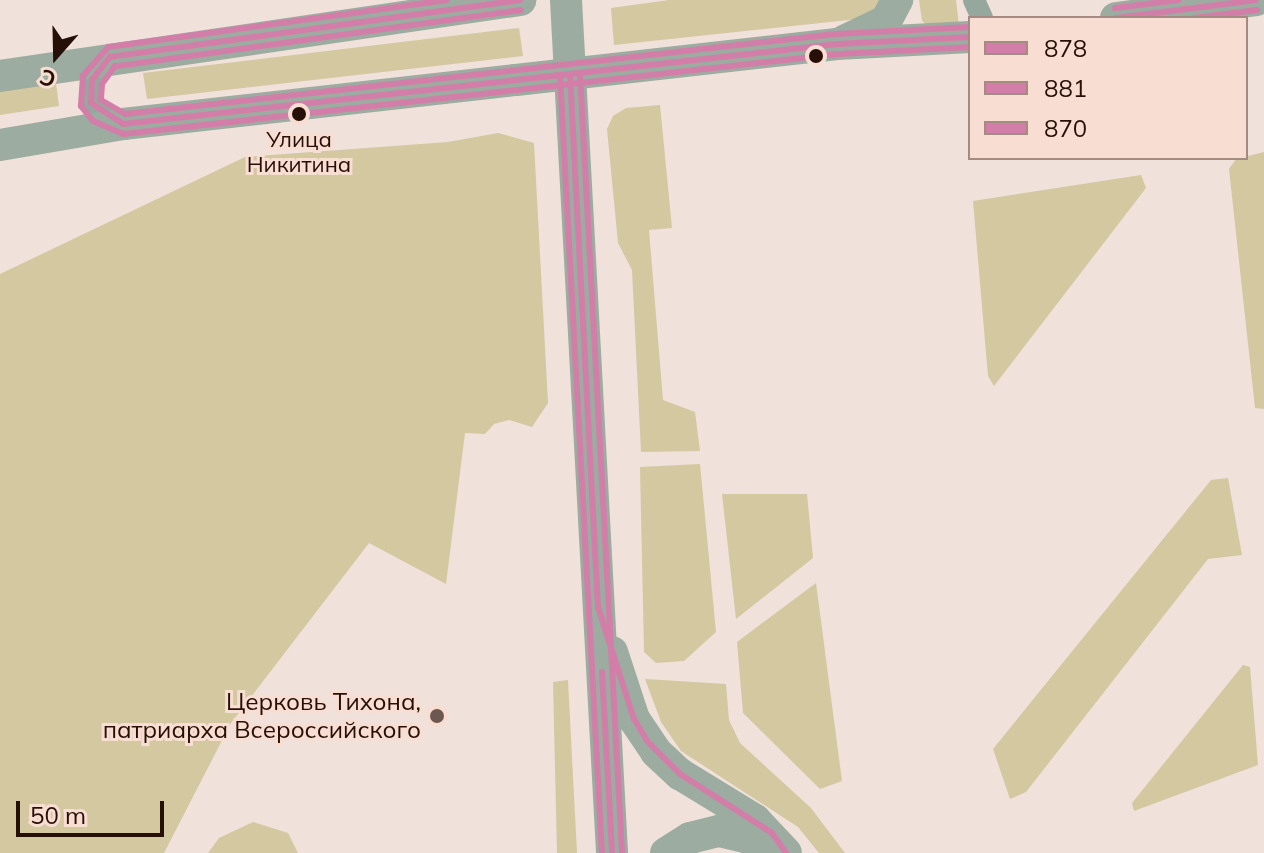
<!DOCTYPE html>
<html>
<head>
<meta charset="utf-8">
<style>
  body { margin:0 }
  #map { position:relative; width:1264px; height:853px; overflow:hidden; background:#f0e1db; font-family:Mulish,sans-serif }
  div>[style] { position:absolute }
  .green>* { inset:0; background:#d3c8a0 }
  .street>* { height:22px; margin:-11px; padding:0 11px; transform-origin:11px; border-radius:11px; background:#96a89d }
  .secondary>* { height:32px; margin:-16px; padding:0 16px; transform-origin:16px; border-radius:16px; background:#9caca0 }
  .bus-1>* { height:6px; margin:-3px; padding:0 3px; transform-origin:3px; border-radius:3px; background:#d37ea9 }
  .bus-2>* { height:6px; margin:-3px; padding:0 3px; transform-origin:3px; border-radius:3px; background:#d37ea9 }
  .bus-3>* { height:6px; margin:-3px; padding:0 3px; transform-origin:3px; border-radius:3px; background:#d37ea9 }
  .dots>* { width:22px; height:22px; translate:-50% -50%; box-sizing:border-box; border:4px solid #f8ddd3; border-radius:50% }
  span { translate:-50% -50%; white-space:nowrap; text-align:center; line-height:1.15; -webkit-text-stroke:6px #f8ddd3; paint-order:stroke }
  .bus-label { font-size:22px; color:#250f06 }
  .poi-label { font-size:24px; color:#250f06 }
  .right { translate:-100% -50%; text-align:right }
  .legend { position:absolute; left:968px; top:16px; width:280px; height:144px; box-sizing:border-box; background:#f8ddd3; border:2px solid #a48b81; margin:0; padding:10px 14px; list-style:none; font-size:24px; color:#250f06 }
  .legend li { display:flex; align-items:center; gap:16px; height:40px }
  .legend b { width:40px; border:2px solid #a48b81 }
  .north { position:absolute; left:16px; top:16px; width:80px; height:80px; -webkit-text-stroke:6px #f8ddd3; paint-order:stroke; rotate:200deg; font-size:22px; font-weight:700; line-height:32px; text-align:center; color:#250f06 }
  .north::after { content:''; display:block; margin:auto; width:28px; height:36px; background:#250f06; clip-path:polygon(50% 0,100% 100%,50% 72%,0 100%) }
  .scale { position:absolute; left:16px; top:801px; width:148px; height:36px; box-sizing:border-box; border:4px solid #250f06; border-top:0; padding-left:10px; font-size:24px; line-height:28px; white-space:nowrap; color:#250f06; -webkit-text-stroke:6px #f8ddd3; paint-order:stroke }
</style>
</head>
<body>
<div id="map">
  <div class="green">
    <div style="clip-path:polygon(669px 0,882px 0,876px 13px,858px 19px,614px 45px,611px 8px)"></div>
    <div style="clip-path:polygon(919px 0,956px 0,959px 26px,935px 31px,922px 21px)"></div>
    <div style="clip-path:polygon(519px 28px,523px 56px,147px 99px,143px 73px)"></div>
    <div style="clip-path:polygon(56px 83px,59px 106px,0 115px,0 90px)"></div>
    <div style="clip-path:polygon(660px 105px,672px 228px,649px 230px,663px 400px,695px 412px,700px 451px,641px 452px,632px 270px,618px 243px,607px 129px,613px 116px,626px 108px)"></div>
    <div style="clip-path:polygon(498px 133px,534px 143px,548px 403px,532px 427px,509px 420px,494px 424px,485px 434px,465px 433px,446px 584px,369px 543px,231px 723px,164px 853px,0 853px,0 274px,245px 157px,448px 142px)"></div>
    <div style="clip-path:polygon(1264px 152px,1264px 409px,1255px 408px,1229px 169px,1236px 159px)"></div>
    <div style="clip-path:polygon(1141px 175px,1146px 188px,994px 386px,988px 376px,973px 201px)"></div>
    <div style="clip-path:polygon(700px 464px,716px 632px,684px 661px,656px 663px,644px 652px,640px 467px)"></div>
    <div style="clip-path:polygon(1228px 478px,1242px 555px,1208px 559px,1026px 792px,1010px 799px,993px 749px,1211px 480px)"></div>
    <div style="clip-path:polygon(722px 494px,807px 494px,813px 558px,736px 619px)"></div>
    <div style="clip-path:polygon(816px 583px,842px 781px,820px 789px,743px 713px,737px 642px)"></div>
    <div style="clip-path:polygon(1243px 665px,1250px 667px,1258px 765px,1134px 811px,1132px 803px)"></div>
    <div style="clip-path:polygon(645px 679px,726px 684px,729px 720px,740px 743px,811px 808px,845px 853px,819px 853px,798px 827px,681px 751px,661px 722px)"></div>
    <div style="clip-path:polygon(568px 680px,577px 853px,557px 853px,553px 682px)"></div>
    <div style="clip-path:polygon(253px 822px,288px 833px,298px 853px,208px 853px,219px 838px)"></div>
  </div>
  <div class="street">
    <div style="left:974px;top:0;width:20px;rotate:66deg"></div>
    <div style="left:109px;top:58px;width:28px;rotate:128deg"></div>
    <div style="left:92px;top:80px;width:23px;rotate:92deg"></div>
    <div style="left:91px;top:103px;width:13px;rotate:51deg"></div>
    <div style="left:99px;top:113px;width:26px;rotate:25deg"></div>
  </div>
  <div class="secondary">
    <div style="left:566px;top:0;width:854px;rotate:86.91deg"></div>
    <div style="left:1116px;top:18px;width:141px;rotate:-7.3deg"></div>
    <div style="left:844px;top:41px;width:47px;rotate:-25.5deg"></div>
    <div style="left:886px;top:21px;width:24px;rotate:-62deg"></div>
    <div style="left:0;top:76px;width:526px;rotate:-8.32deg"></div>
    <div style="left:0;top:145px;width:125px;rotate:-9.7deg"></div>
    <div style="left:123px;top:124px;width:395px;rotate:-6.4deg"></div>
    <div style="left:516px;top:80px;width:323px;rotate:-6.4deg"></div>
    <div style="left:837px;top:44px;width:133px;rotate:-3deg"></div>
    <div style="left:612px;top:652px;width:71px;rotate:71.8deg"></div>
    <div style="left:634px;top:719px;width:40px;rotate:56deg"></div>
    <div style="left:656px;top:752px;width:33px;rotate:43deg"></div>
    <div style="left:680px;top:774px;width:88px;rotate:31.5deg"></div>
    <div style="left:755px;top:820px;width:45px;rotate:46.8deg"></div>
    <div style="left:666px;top:853px;width:28px;rotate:-32deg"></div>
    <div style="left:690px;top:838px;width:30px;rotate:-14deg"></div>
    <div style="left:719px;top:831px;width:28px;rotate:13deg"></div>
    <div style="left:746px;top:837px;width:26px;rotate:29deg"></div>
  </div>
  <div class="bus-1">
    <div style="left:520px;top:0;width:414px;rotate:172.1deg"></div>
    <div style="left:110px;top:57px;width:29px;rotate:128deg"></div>
    <div style="left:92px;top:80px;width:23px;rotate:92deg"></div>
    <div style="left:91px;top:103px;width:38px;rotate:33deg"></div>
    <div style="left:123px;top:124px;width:718px;rotate:-6.39deg"></div>
    <div style="left:837px;top:44px;width:133px;rotate:-3deg"></div>
    <div style="left:1116px;top:18px;width:141px;rotate:-7.3deg"></div>
    <div style="left:570px;top:75px;width:533px;rotate:86.99deg"></div>
    <div style="left:598px;top:607px;width:118px;rotate:72.2deg"></div>
    <div style="left:634px;top:719px;width:26px;rotate:59deg"></div>
    <div style="left:647px;top:741px;width:47px;rotate:45deg"></div>
    <div style="left:680px;top:774px;width:109px;rotate:32.7deg"></div>
    <div style="left:772px;top:833px;width:24px;rotate:55deg"></div>
    <div style="left:602px;top:672px;width:181px;rotate:86.8deg"></div>
  </div>
  <div class="bus-2">
    <div style="left:447px;top:0;width:342px;rotate:172.1deg"></div>
    <div style="left:108px;top:47px;width:38px;rotate:131deg"></div>
    <div style="left:83px;top:76px;width:30px;rotate:94deg"></div>
    <div style="left:81px;top:106px;width:19px;rotate:51deg"></div>
    <div style="left:93px;top:121px;width:33px;rotate:23deg"></div>
    <div style="left:123px;top:134px;width:719px;rotate:-6.38deg"></div>
    <div style="left:838px;top:54px;width:132px;rotate:-3deg"></div>
    <div style="left:1194px;top:18px;width:64px;rotate:-7.2deg"></div>
    <div style="left:560px;top:76px;width:778px;rotate:86.91deg"></div>
  </div>
  <div class="bus-3">
    <div style="left:1115px;top:8px;width:64px;rotate:-7.2deg"></div>
    <div style="left:521px;top:10px;width:410px;rotate:172.1deg"></div>
    <div style="left:115px;top:66px;width:22px;rotate:126deg"></div>
    <div style="left:102px;top:84px;width:16px;rotate:94deg"></div>
    <div style="left:101px;top:100px;width:28px;rotate:30deg"></div>
    <div style="left:125px;top:114px;width:715px;rotate:-6.42deg"></div>
    <div style="left:836px;top:34px;width:133px;rotate:-3deg"></div>
    <div style="left:580px;top:74px;width:779px;rotate:86.91deg"></div>
  </div>
  <div class="dots">
    <div style="left:816px;top:56px;background:#250f06"></div>
    <div style="left:299px;top:114px;background:#250f06"></div>
    <div style="left:437px;top:716px;background:#6c5851"></div>
  </div>
  <div class="bus-label">
    <span style="left:299px;top:152px">Улица<br>Никитина</span>
  </div>
  <div class="poi-label">
    <span class="right" style="left:421px;top:716px">Церковь Тихона,<br>патриарха Всероссийского</span>
  </div>
  <ul class="legend">
  <li><b style="height:10px;background:#d37ea9"></b>878</li>
  <li><b style="height:10px;background:#d37ea9"></b>881</li>
  <li><b style="height:10px;background:#d37ea9"></b>870</li>
  </ul>
  <div class="north">С</div>
  <div class="scale">50 m</div>
</div>
</body>
</html>
